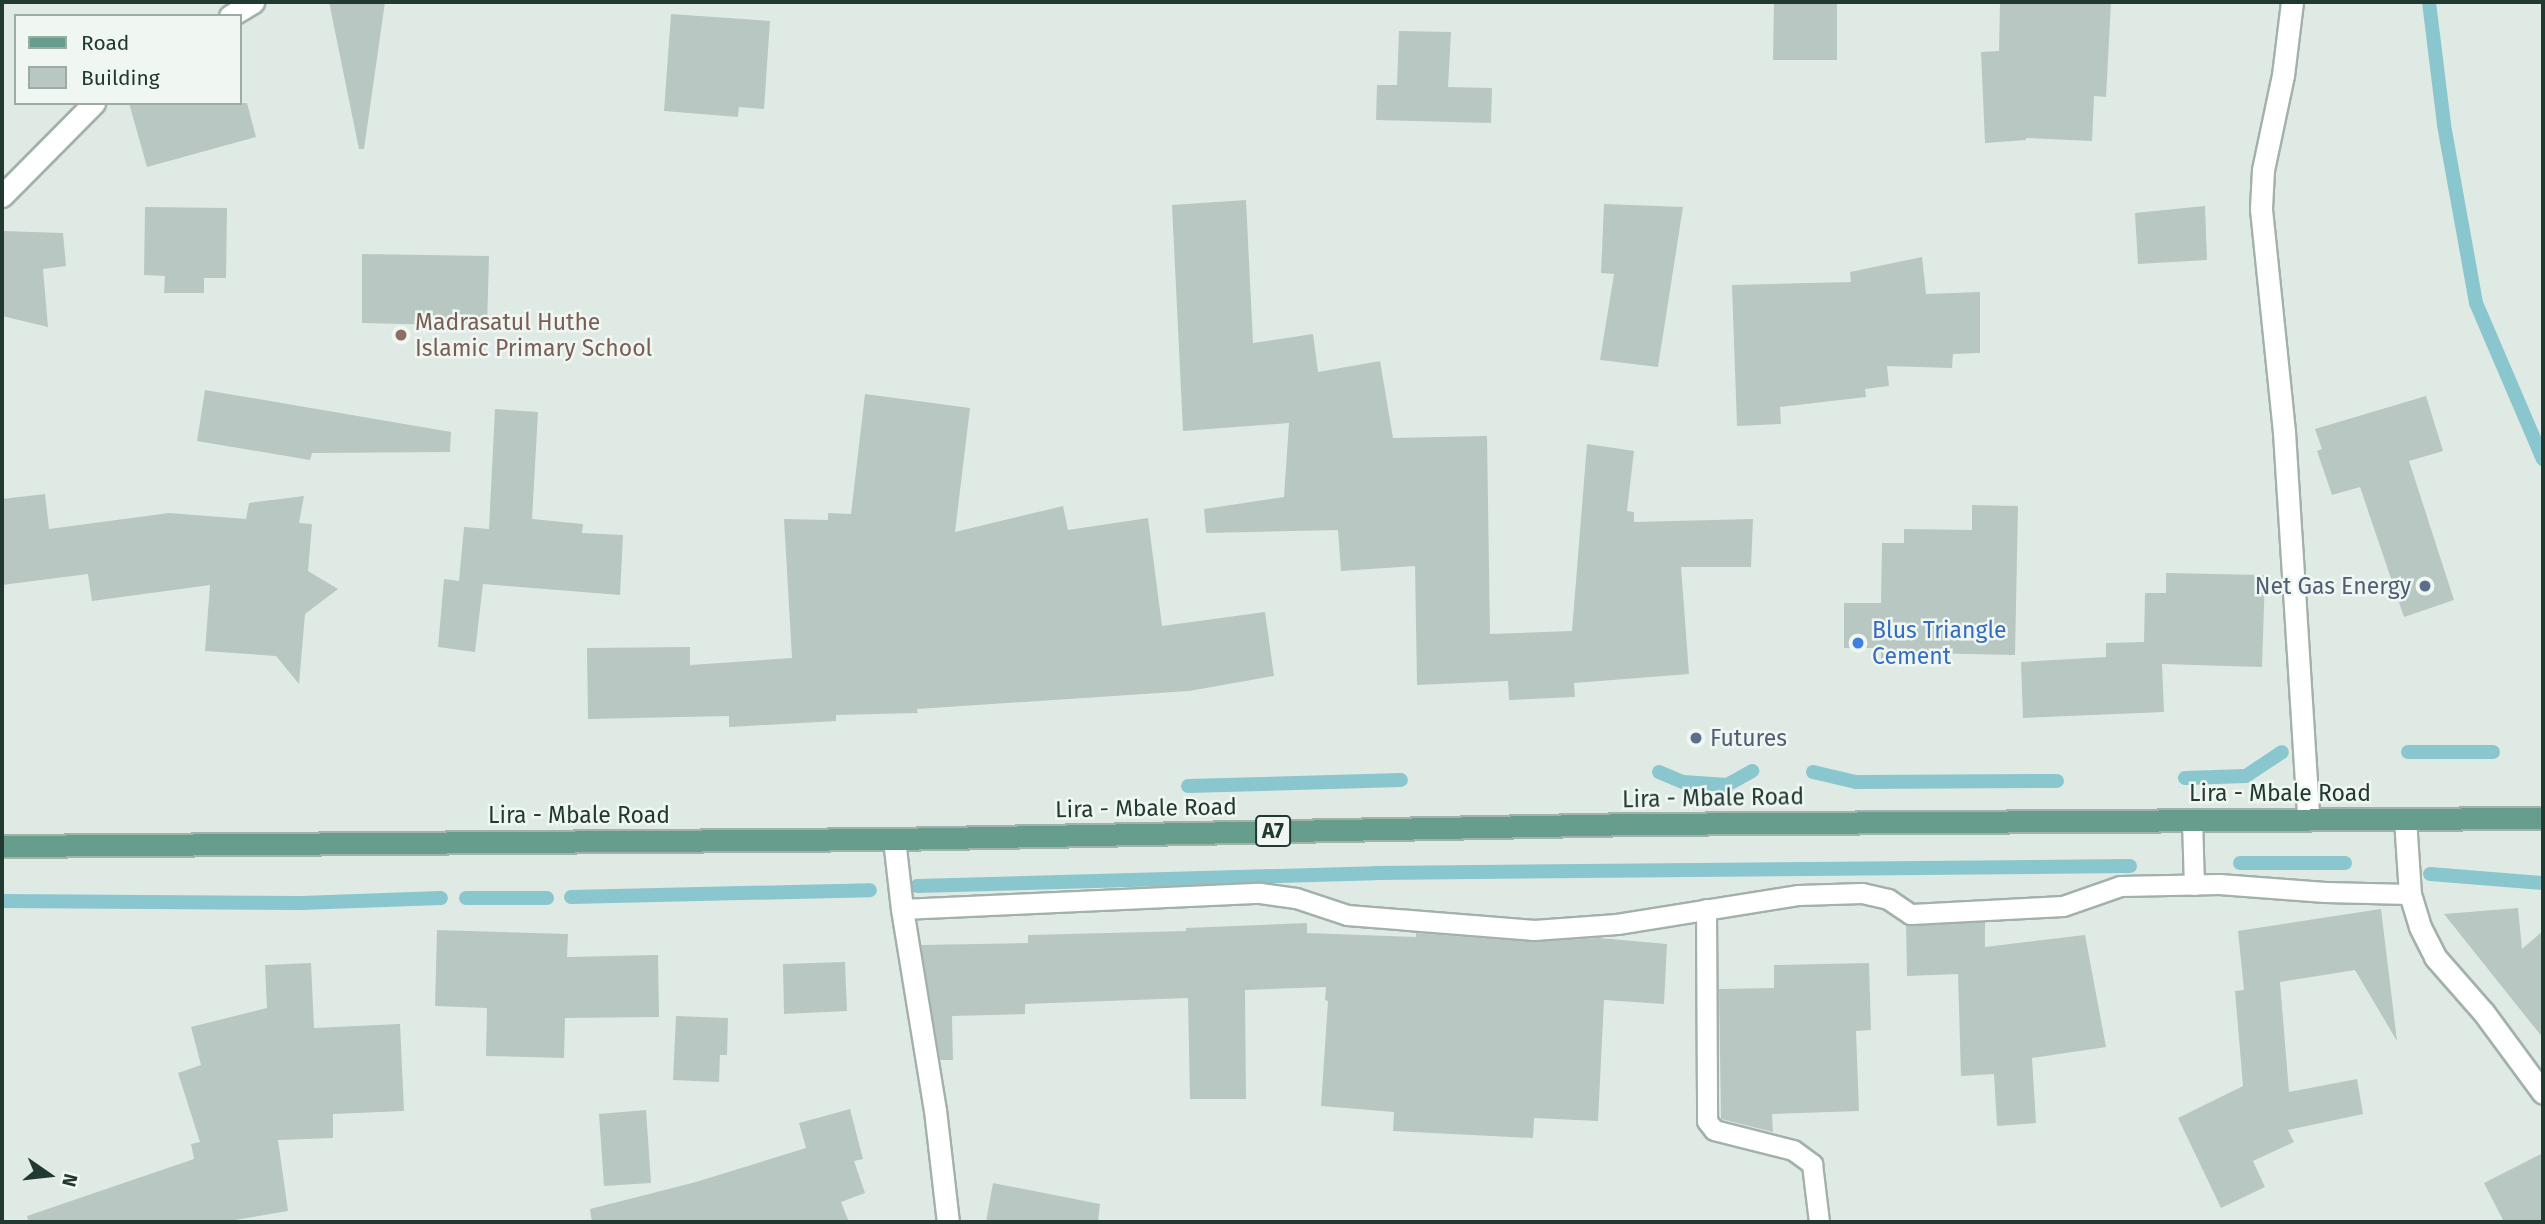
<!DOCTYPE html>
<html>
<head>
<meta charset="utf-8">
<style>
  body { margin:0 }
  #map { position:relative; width:2545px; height:1224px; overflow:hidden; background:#e0eae5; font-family:"Fira Sans",sans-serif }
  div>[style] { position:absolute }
  .stream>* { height:14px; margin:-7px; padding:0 7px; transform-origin:7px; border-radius:7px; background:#8ac6cd }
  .building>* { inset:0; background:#b8c7c1 }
  .roads { filter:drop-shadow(2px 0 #a3b1ab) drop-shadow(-2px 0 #a3b1ab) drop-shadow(0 2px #a3b1ab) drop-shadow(0 -2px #a3b1ab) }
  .service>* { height:19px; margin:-9.5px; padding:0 9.5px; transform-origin:9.5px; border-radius:9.5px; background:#fff }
  .minor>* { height:21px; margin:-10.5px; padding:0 10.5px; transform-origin:10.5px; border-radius:10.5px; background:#fff }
  .primary>* { height:21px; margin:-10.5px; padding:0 10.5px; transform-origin:10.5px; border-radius:10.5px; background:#669d8c }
  .dots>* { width:19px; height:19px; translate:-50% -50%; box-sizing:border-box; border:4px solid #f0f7f3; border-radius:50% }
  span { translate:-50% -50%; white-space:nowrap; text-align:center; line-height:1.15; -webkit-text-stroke:5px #f0f7f3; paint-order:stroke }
  .shield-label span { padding:2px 5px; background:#f0f7f3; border:2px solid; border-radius:5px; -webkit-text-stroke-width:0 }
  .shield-label { font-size:21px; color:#213931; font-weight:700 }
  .education-label { font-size:23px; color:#785e54 }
  .left { translate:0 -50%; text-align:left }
  .service-label { font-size:23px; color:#4e5e75 }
  .right { translate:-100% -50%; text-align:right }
  .shop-label { font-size:23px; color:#366cbe }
  .street-label { font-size:23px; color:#213931 }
  .frame { position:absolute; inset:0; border:4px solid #213931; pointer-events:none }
  .legend { position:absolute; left:14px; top:14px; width:228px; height:91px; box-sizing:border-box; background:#f0f7f3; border:2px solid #9daba5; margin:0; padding:9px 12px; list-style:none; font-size:21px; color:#213931 }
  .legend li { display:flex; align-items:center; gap:14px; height:35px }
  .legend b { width:35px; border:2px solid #9daba5 }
  .north { position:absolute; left:14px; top:1140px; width:70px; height:70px; -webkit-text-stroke:5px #f0f7f3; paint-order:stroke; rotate:104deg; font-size:19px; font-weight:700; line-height:28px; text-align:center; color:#213931 }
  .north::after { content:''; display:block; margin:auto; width:24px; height:32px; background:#213931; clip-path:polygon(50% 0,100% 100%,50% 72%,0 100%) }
</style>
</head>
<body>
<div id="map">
  <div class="stream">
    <div style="left:2429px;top:2px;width:124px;rotate:83deg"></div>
    <div style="left:2444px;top:125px;width:181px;rotate:79.8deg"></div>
    <div style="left:2476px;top:303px;width:170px;rotate:66.8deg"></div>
    <div style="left:2408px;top:752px;width:85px"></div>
    <div style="left:1659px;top:772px;width:26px;rotate:23deg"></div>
    <div style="left:1683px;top:782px;width:44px;rotate:3.9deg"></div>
    <div style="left:1727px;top:785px;width:29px;rotate:-29deg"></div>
    <div style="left:1813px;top:772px;width:44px;rotate:13.1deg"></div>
    <div style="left:1856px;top:782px;width:201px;rotate:-0.3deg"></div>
    <div style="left:2185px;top:778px;width:61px;rotate:-1.9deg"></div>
    <div style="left:2246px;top:776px;width:43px;rotate:-33.7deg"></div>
    <div style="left:1188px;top:786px;width:213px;rotate:-1.6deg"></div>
    <div style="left:2240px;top:863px;width:105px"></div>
    <div style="left:2430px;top:874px;width:113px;rotate:4.6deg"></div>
    <div style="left:917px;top:886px;width:458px;rotate:-1.6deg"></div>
    <div style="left:1375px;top:873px;width:755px;rotate:-0.53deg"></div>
    <div style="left:571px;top:897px;width:299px;rotate:-1.3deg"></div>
    <div style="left:466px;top:898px;width:81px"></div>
    <div style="left:2px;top:901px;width:299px;rotate:0.4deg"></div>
    <div style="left:301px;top:903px;width:140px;rotate:-2deg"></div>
  </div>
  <div class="building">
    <div style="clip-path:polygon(329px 2px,385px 2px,364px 149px,359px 149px)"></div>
    <div style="clip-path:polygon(1774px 2px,1837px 2px,1837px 60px,1773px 60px)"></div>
    <div style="clip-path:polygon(2000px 2px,2111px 2px,2106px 97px,2094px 96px,2092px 141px,2026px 138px,2026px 140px,1985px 143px,1981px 52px,1999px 51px)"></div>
    <div style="clip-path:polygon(671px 14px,770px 21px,764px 109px,739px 107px,738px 117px,664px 111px)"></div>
    <div style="clip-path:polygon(1399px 31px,1451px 32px,1448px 87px,1492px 88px,1491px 123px,1376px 120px,1377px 85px,1397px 85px)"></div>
    <div style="clip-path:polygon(129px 103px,247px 103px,256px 137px,147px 167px)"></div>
    <div style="clip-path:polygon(1246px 200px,1253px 343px,1313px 334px,1318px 372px,1380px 361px,1393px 438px,1487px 436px,1490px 634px,1572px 631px,1587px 444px,1634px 451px,1627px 511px,1634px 512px,1634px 522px,1753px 519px,1751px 567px,1681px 567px,1689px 674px,1574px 683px,1575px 697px,1509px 700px,1508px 681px,1417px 685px,1415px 566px,1341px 571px,1338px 530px,1206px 533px,1204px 509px,1284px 497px,1289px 423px,1183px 431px,1172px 205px)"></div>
    <div style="clip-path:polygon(1604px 204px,1683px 207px,1658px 367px,1600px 360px,1614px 274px,1601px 273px)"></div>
    <div style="clip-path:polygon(2205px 206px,2207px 260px,2138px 264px,2135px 213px)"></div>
    <div style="clip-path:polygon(145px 207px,227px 208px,226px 278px,204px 278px,204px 293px,164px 293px,165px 276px,144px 275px)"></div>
    <div style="clip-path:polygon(2px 231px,63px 233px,66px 266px,43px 269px,48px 327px,2px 316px)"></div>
    <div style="clip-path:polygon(362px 254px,489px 256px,487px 326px,362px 323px)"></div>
    <div style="clip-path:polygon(1922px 257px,1926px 294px,1980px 292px,1980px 353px,1953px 354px,1952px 368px,1887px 366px,1889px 386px,1865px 389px,1866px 397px,1780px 407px,1781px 424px,1737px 426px,1732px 285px,1851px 282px,1850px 272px)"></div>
    <div style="clip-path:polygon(205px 390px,451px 432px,450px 452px,312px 453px,310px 460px,197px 441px)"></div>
    <div style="clip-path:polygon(865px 394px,970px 408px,955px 532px,1063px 506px,1068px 530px,1148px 518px,1162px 626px,1265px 612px,1274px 676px,1189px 691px,917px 709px,918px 713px,836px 715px,836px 721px,729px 727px,729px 716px,588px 719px,587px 648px,690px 647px,690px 665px,792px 658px,784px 519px,828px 520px,828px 513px,851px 514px)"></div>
    <div style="clip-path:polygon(2426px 396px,2443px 451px,2409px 461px,2454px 600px,2404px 617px,2360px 487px,2332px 495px,2317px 451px,2322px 449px,2315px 429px)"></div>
    <div style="clip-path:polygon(495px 409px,538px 412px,532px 519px,583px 524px,582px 533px,623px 535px,620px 595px,483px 584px,475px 652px,438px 647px,444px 579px,459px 581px,464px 527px,489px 529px)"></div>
    <div style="clip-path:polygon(45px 494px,49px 529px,169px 513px,246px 519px,249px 503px,304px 496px,299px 523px,312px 524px,308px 571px,338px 589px,305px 614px,299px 684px,276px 656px,205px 651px,210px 585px,92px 601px,88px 574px,2px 585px,2px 499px)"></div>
    <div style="clip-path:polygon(1972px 505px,2018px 506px,2015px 655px,1922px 653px,1922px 660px,1881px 661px,1881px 648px,1844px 648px,1844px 603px,1881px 603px,1882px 543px,1904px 543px,1904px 529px,1972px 530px)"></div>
    <div style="clip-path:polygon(2166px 573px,2265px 575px,2262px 667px,2162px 664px,2164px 712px,2023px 718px,2021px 662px,2106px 657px,2106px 643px,2144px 642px,2145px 593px,2166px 593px)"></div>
    <div style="clip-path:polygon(2518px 908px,2522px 949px,2543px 931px,2543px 1038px,2444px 914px)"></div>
    <div style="clip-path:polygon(2381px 909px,2397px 1041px,2355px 970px,2280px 982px,2289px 1092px,2357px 1079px,2363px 1114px,2288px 1130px,2294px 1142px,2253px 1161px,2265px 1187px,2221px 1208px,2178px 1118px,2243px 1086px,2235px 991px,2244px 990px,2238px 931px)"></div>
    <div style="clip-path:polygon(1985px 922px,1985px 947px,2085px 935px,2106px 1047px,2032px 1058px,2036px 1123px,1997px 1126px,1994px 1074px,1961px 1076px,1958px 974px,1907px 976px,1906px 925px)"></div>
    <div style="clip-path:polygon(1307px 923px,1307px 933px,1416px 937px,1416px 933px,1533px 942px,1599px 938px,1667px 944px,1664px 1004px,1604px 1000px,1598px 1121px,1534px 1118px,1533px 1138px,1393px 1131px,1394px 1112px,1321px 1106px,1328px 1001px,1325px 1000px,1326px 987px,1245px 990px,1246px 1099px,1190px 1099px,1188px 998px,1025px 1004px,1025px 1014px,952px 1016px,953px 1060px,940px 1060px,921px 945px,1028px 943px,1028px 935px,1186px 931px,1186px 928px)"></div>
    <div style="clip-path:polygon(437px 930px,568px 934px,567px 957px,658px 955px,659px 1017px,565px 1018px,564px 1058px,486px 1056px,487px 1008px,435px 1006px)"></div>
    <div style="clip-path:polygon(845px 962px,847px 1011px,784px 1014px,783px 964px)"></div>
    <div style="clip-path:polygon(311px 963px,314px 1028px,400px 1024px,404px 1111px,333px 1114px,333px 1138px,278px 1140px,288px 1211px,223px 1222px,29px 1222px,27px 1216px,194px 1159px,191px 1144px,200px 1142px,178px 1073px,201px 1065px,191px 1027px,267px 1008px,265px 965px)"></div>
    <div style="clip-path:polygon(1869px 963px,1871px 1030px,1856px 1031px,1859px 1111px,1772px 1114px,1773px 1132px,1721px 1119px,1719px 989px,1774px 988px,1774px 965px)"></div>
    <div style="clip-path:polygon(676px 1016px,728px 1018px,727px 1055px,720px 1055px,719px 1082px,673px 1080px)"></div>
    <div style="clip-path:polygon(850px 1109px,863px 1159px,854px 1161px,865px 1193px,841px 1202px,849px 1222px,592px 1222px,590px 1209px,696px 1182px,806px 1148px,799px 1123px)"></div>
    <div style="clip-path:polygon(646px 1110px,651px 1183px,604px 1186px,599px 1114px)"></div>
    <div style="clip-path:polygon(2543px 1153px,2543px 1222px,2504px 1222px,2484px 1183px)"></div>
    <div style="clip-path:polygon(993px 1183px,1100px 1204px,1098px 1222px,986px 1222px)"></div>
  </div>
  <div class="roads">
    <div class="service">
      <div style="left:2192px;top:819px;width:66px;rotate:88.3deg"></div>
      <div style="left:902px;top:909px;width:358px;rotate:-2.6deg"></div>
      <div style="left:1260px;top:893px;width:36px;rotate:8deg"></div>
      <div style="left:1296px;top:898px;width:54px;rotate:18.4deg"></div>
      <div style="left:1347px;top:915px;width:188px;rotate:4.6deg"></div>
      <div style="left:1534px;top:930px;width:83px;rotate:-4.1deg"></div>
      <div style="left:1617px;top:924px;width:184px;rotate:-9.1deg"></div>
      <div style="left:1799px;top:895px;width:63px;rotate:-1.8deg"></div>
      <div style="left:1862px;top:893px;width:27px;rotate:13deg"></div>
      <div style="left:1888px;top:899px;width:27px;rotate:34deg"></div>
      <div style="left:1910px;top:914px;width:153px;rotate:-3deg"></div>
      <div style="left:2063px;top:906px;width:60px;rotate:-19.3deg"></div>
      <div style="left:2120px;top:886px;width:99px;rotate:-1.2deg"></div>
      <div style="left:2219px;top:884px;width:106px;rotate:4.3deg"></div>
      <div style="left:2325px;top:892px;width:85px;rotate:1.3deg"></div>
      <div style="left:1706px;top:909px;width:212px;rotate:89.7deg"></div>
      <div style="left:1707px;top:1121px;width:11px;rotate:52deg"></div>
      <div style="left:1714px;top:1130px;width:81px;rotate:14.2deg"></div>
      <div style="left:1793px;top:1150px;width:24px;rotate:36deg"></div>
      <div style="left:1812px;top:1164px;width:58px;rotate:83.1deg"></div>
    </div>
    <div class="minor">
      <div style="left:2292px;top:2px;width:74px;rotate:97deg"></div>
      <div style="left:2283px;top:75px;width:97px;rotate:101.9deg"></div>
      <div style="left:2263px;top:170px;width:39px;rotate:93deg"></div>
      <div style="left:2261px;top:209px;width:224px;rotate:84.1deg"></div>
      <div style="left:2284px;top:432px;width:387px;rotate:86.4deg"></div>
      <div style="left:230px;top:16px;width:27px;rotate:-31deg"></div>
      <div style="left:2px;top:196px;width:131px;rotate:-45.3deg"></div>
      <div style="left:2405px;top:819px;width:75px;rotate:86.2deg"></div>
      <div style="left:2410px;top:894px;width:34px;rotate:73deg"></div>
      <div style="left:2420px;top:927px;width:34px;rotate:63deg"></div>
      <div style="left:2435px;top:957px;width:74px;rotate:48.8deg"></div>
      <div style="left:2484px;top:1013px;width:99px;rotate:53.6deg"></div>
      <div style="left:894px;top:839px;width:70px;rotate:83.5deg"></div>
      <div style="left:902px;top:909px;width:204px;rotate:80.7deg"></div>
      <div style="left:935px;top:1110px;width:113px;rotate:83.4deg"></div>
    </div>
    <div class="primary">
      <div style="left:2px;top:846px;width:892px;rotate:-0.45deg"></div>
      <div style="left:894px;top:839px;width:738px;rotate:-1.16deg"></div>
      <div style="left:1632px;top:824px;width:911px;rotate:-0.38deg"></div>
    </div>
  </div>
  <div class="dots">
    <div style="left:401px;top:335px;background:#8d6e63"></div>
    <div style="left:2425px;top:586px;background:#5c6f8a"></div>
    <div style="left:1858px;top:643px;background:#3f7fe0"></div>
    <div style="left:1696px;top:738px;background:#5c6f8a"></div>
  </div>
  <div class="shield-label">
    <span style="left:1273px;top:831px">A7</span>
  </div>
  <div class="education-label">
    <span class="left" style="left:415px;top:335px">Madrasatul Huthe<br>Islamic Primary School</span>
  </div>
  <div class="service-label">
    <span class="right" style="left:2411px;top:586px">Net Gas Energy</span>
    <span class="left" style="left:1710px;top:738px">Futures</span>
  </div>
  <div class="shop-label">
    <span class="left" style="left:1872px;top:643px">Blus Triangle<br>Cement</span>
  </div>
  <div class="street-label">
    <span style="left:2280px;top:793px">Lira - Mbale Road</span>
    <span style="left:1713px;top:798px;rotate:-1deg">Lira - Mbale Road</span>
    <span style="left:1146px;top:808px;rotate:-1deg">Lira - Mbale Road</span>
    <span style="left:579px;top:815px">Lira - Mbale Road</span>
  </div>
  <div class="frame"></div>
  <ul class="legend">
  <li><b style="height:9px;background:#669d8c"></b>Road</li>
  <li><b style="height:19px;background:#b8c7c1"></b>Building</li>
  </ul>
  <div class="north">N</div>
</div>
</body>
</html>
